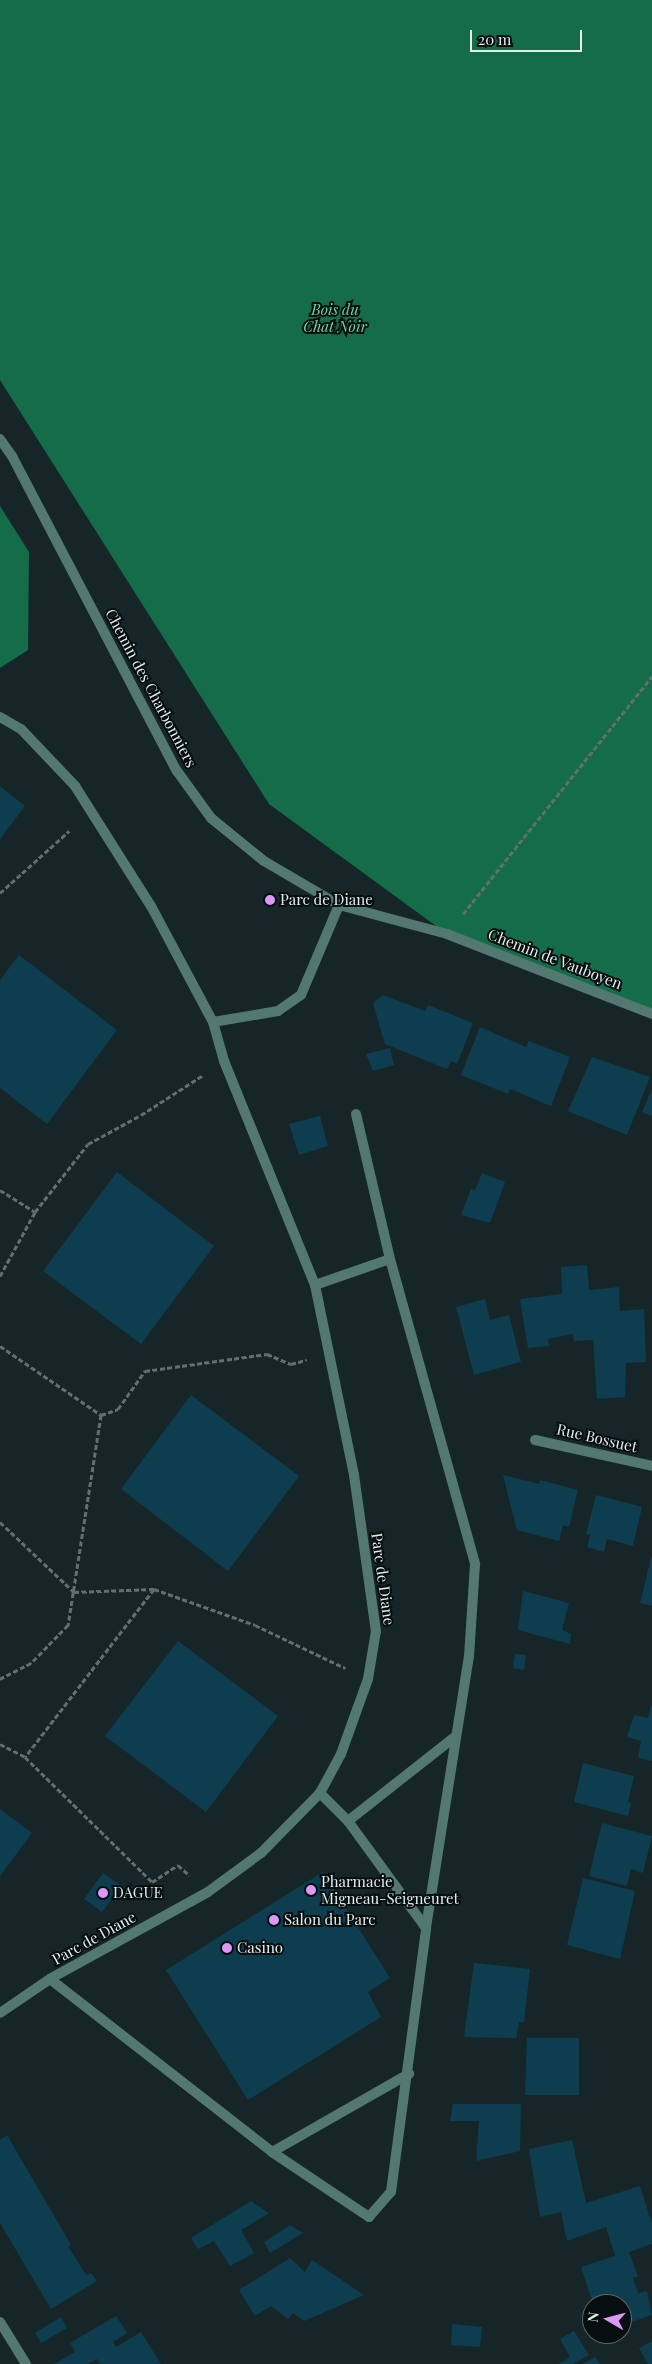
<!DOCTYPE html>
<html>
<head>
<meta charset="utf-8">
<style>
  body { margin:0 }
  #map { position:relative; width:652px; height:2364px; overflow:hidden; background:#162628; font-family:"Playfair Display",serif }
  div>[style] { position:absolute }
  .forest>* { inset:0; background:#156c49 }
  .building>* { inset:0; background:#0d3d4f }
  .path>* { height:3px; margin-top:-1.5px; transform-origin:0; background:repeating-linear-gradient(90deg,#616f71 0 5px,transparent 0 7.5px) }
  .service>* { height:10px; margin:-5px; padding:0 5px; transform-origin:5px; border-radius:5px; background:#527871 }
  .minor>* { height:10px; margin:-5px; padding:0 5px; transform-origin:5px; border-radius:5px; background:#527871 }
  .dots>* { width:14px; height:14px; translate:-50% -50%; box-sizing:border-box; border:2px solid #070e0f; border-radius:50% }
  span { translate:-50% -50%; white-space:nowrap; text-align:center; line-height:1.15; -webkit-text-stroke:4px #070e0f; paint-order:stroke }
  .park-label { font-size:15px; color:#6ad8a3; font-style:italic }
  .street-label { font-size:15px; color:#e3edee }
  .poi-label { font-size:15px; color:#e3edee }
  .left { translate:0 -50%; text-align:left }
  .north { position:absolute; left:582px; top:2294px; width:50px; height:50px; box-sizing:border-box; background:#070e0f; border:1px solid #5f6768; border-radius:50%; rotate:278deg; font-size:14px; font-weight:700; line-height:20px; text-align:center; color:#e3edee }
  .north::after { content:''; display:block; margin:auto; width:18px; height:22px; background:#db99f5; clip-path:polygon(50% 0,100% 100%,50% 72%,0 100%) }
  .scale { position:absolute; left:470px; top:30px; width:112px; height:22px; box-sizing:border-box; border:2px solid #e3edee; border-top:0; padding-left:6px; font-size:15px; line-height:18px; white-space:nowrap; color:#e3edee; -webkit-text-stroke:4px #070e0f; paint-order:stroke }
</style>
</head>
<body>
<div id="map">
  <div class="forest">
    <div style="clip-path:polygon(0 0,652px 0,652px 1014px,447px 934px,269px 804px,0 380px)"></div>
    <div style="clip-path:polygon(0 506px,29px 552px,28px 650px,0 668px)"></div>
  </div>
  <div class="building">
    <div style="clip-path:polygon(0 786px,25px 806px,0 839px)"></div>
    <div style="clip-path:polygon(19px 955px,117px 1030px,47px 1124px,0 1088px,0 980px)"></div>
    <div style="clip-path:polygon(383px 995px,425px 1011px,428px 1005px,473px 1023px,457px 1064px,451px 1061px,447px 1069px,385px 1044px,373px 1003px)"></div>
    <div style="clip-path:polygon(480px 1027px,526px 1047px,529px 1041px,570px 1057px,551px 1106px,510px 1089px,508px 1094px,461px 1075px)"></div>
    <div style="clip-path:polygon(390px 1048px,394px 1065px,373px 1071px,366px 1054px)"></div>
    <div style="clip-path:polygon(592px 1057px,650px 1077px,627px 1135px,568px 1111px)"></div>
    <div style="clip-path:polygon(652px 1089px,652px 1116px,642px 1112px)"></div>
    <div style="clip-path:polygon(320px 1116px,328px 1146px,299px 1155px,289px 1124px)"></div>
    <div style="clip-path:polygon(117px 1172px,214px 1246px,141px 1344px,43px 1271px)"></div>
    <div style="clip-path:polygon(482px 1173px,505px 1182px,490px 1223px,461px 1215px,471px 1189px,475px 1190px)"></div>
    <div style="clip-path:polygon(587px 1265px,589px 1290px,619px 1287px,620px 1311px,644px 1309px,646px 1362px,626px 1363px,625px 1397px,597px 1399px,593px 1340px,574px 1341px,573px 1334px,548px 1339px,549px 1346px,528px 1348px,520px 1299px,562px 1294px,561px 1267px)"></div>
    <div style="clip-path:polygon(485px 1299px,490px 1320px,509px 1315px,521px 1362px,474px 1375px,456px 1307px)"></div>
    <div style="clip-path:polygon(191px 1395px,299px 1476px,228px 1571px,121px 1489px)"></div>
    <div style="clip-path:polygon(503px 1475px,539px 1484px,540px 1480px,578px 1490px,569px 1527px,563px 1525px,559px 1541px,517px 1530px)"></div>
    <div style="clip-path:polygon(596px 1495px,642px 1507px,633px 1546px,607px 1539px,604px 1552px,587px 1547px,590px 1535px,586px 1534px)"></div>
    <div style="clip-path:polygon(651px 1558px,652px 1558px,652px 1606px,640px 1603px)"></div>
    <div style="clip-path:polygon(523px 1591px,569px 1603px,562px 1630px,571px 1634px,570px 1644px,518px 1630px)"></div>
    <div style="clip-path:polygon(178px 1641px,278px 1716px,206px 1812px,105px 1736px)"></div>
    <div style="clip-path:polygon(515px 1654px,526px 1655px,524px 1670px,513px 1668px)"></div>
    <div style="clip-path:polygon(651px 1706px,652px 1706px,652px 1761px,638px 1758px,641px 1741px,627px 1737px,634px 1715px,648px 1718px)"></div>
    <div style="clip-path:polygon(583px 1763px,634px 1776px,628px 1802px,631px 1803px,628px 1816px,574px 1802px)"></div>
    <div style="clip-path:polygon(0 1809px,32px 1833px,0 1876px)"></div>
    <div style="clip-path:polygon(602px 1823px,652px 1836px,643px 1873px,631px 1869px,627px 1886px,589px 1876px)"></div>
    <div style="clip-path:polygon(323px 1872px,390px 1978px,368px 1992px,381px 2017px,248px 2100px,166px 1970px)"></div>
    <div style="clip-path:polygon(103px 1873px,122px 1886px,102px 1912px,84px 1899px)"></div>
    <div style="clip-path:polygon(583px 1878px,635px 1891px,620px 1959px,567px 1945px)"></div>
    <div style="clip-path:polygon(474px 1963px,530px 1969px,524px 2022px,519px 2022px,516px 2038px,464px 2037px)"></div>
    <div style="clip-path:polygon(527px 2038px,579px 2038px,579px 2095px,525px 2095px)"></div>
    <div style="clip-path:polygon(453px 2104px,521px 2104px,520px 2151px,476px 2161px,479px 2121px,450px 2121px)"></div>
    <div style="clip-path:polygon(7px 2135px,71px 2245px,68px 2246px,86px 2275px,91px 2273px,97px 2281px,51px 2309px,0 2223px,0 2140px)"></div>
    <div style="clip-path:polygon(572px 2140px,586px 2203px,640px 2186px,652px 2224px,652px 2244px,629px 2252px,638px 2276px,633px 2278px,638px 2293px,647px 2291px,652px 2315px,622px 2325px,622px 2304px,593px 2304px,581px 2267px,615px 2256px,606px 2227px,567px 2241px,561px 2212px,540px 2217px,529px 2149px)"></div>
    <div style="clip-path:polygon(251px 2201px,269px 2213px,241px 2230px,254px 2253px,230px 2266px,214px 2241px,198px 2249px,191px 2238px)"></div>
    <div style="clip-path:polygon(290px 2225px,303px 2233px,270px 2253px,264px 2242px)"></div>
    <div style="clip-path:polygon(290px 2258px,305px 2272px,312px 2260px,364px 2295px,304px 2321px,293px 2313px,288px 2319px,271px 2306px,255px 2316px,239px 2290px)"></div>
    <div style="clip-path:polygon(116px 2316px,127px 2333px,113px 2342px,116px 2347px,141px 2332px,161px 2364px,100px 2364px,97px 2359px,88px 2364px,54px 2364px,75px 2352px,70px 2343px)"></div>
    <div style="clip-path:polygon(61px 2317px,67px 2328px,41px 2343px,35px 2333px)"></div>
    <div style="clip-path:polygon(452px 2324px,482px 2327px,480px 2347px,451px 2345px)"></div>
    <div style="clip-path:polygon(574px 2331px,589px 2355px,573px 2364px,559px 2364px,570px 2357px,560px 2339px)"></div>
    <div style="clip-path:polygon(652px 2341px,652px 2364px,648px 2364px,639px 2348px)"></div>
    <div style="clip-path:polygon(595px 2357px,600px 2364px,582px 2364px)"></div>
  </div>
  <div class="path">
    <div style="left:0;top:893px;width:93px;rotate:-41.9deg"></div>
    <div style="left:463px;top:914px;width:304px;rotate:-51.5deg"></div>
    <div style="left:0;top:1190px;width:41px;rotate:32.2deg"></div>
    <div style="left:0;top:1276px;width:73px;rotate:-61.3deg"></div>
    <div style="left:35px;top:1212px;width:86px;rotate:-52.1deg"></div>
    <div style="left:88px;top:1144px;width:60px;rotate:-28.7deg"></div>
    <div style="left:141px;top:1115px;width:74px;rotate:-32.8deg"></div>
    <div style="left:0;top:1346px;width:122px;rotate:34.3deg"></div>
    <div style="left:101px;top:1415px;width:213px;rotate:98.9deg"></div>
    <div style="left:68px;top:1625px;width:53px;rotate:134.2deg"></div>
    <div style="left:31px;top:1663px;width:35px;rotate:153deg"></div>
    <div style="left:101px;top:1415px;width:18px;rotate:-19deg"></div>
    <div style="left:118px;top:1409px;width:47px;rotate:-54.6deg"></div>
    <div style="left:145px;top:1371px;width:123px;rotate:-7.9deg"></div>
    <div style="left:267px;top:1354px;width:26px;rotate:23deg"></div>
    <div style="left:291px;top:1364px;width:16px;rotate:-15deg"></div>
    <div style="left:0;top:1522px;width:102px;rotate:43.4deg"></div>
    <div style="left:74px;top:1592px;width:80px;rotate:-2.1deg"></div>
    <div style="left:154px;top:1589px;width:107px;rotate:19.6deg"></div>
    <div style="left:255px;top:1625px;width:100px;rotate:25.5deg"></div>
    <div style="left:154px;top:1589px;width:212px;rotate:127.5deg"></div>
    <div style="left:25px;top:1757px;width:178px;rotate:44.5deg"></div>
    <div style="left:152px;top:1882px;width:31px;rotate:-33deg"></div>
    <div style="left:178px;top:1865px;width:15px;rotate:42deg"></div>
    <div style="left:0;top:1744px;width:28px;rotate:27deg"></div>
  </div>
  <div class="service">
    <div style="left:356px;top:1114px;width:149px;rotate:76.8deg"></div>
    <div style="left:390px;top:1259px;width:317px;rotate:74.4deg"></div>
    <div style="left:475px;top:1564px;width:92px;rotate:93.7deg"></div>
    <div style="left:469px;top:1656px;width:275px;rotate:99deg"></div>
    <div style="left:315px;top:1285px;width:79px;rotate:-19.1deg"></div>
    <div style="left:348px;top:1821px;width:137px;rotate:-38.2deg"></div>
    <div style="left:50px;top:1979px;width:281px;rotate:37.9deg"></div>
    <div style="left:272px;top:2152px;width:117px;rotate:33.8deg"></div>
    <div style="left:369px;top:2217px;width:33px;rotate:-49deg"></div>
    <div style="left:391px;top:2192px;width:266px;rotate:-82.4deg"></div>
    <div style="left:426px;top:1928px;width:132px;rotate:-126.1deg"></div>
    <div style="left:348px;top:1821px;width:40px;rotate:-135deg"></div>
    <div style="left:272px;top:2152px;width:158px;rotate:-29.7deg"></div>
  </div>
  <div class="minor">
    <div style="left:0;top:439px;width:21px;rotate:55deg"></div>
    <div style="left:12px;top:456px;width:356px;rotate:62.4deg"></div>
    <div style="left:177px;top:771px;width:58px;rotate:54.1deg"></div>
    <div style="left:211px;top:818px;width:68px;rotate:39.1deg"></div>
    <div style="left:264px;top:861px;width:87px;rotate:30.4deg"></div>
    <div style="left:339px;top:905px;width:112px;rotate:15deg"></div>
    <div style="left:447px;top:934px;width:220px;rotate:21.3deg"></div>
    <div style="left:0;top:717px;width:24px;rotate:30deg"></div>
    <div style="left:21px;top:729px;width:79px;rotate:46.5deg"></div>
    <div style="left:75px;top:786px;width:142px;rotate:57.7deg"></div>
    <div style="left:151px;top:906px;width:132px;rotate:61.9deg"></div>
    <div style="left:213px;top:1022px;width:41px;rotate:74.2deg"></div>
    <div style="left:224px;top:1061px;width:242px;rotate:67.9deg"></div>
    <div style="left:315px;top:1285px;width:194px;rotate:78.4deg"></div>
    <div style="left:354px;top:1475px;width:158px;rotate:82deg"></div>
    <div style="left:376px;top:1631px;width:49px;rotate:99.5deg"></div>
    <div style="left:368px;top:1679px;width:80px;rotate:109.8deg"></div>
    <div style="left:341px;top:1754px;width:44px;rotate:118.3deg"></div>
    <div style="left:320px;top:1793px;width:84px;rotate:134.5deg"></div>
    <div style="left:261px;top:1853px;width:66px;rotate:143.7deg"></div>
    <div style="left:208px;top:1892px;width:180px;rotate:151.2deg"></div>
    <div style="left:50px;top:1979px;width:60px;rotate:145.8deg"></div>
    <div style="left:213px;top:1022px;width:66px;rotate:-9.6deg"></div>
    <div style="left:278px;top:1011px;width:28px;rotate:-35deg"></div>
    <div style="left:301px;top:995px;width:98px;rotate:-67.1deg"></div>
    <div style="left:535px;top:1440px;width:120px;rotate:12.5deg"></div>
    <div style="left:0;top:2322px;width:49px;rotate:58.2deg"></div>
  </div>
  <div class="dots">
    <div style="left:270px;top:900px;background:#db99f5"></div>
    <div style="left:311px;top:1890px;background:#db99f5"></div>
    <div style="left:103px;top:1893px;background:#db99f5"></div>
    <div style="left:274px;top:1920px;background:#db99f5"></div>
    <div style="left:227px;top:1948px;background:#db99f5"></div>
  </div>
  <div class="park-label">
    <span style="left:335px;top:318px">Bois du<br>Chat Noir</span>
  </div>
  <div class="street-label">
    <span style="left:151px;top:688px;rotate:62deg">Chemin des Charbonniers</span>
    <span style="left:555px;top:959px;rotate:21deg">Chemin de Vauboyen</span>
    <span style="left:597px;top:1438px;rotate:13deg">Rue Bossuet</span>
    <span style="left:383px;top:1579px;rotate:82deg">Parc de Diane</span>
    <span style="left:94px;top:1938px;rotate:-29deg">Parc de Diane</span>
  </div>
  <div class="poi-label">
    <span class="left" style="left:280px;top:900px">Parc de Diane</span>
    <span class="left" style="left:321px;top:1890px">Pharmacie<br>Migneau-Seigneuret</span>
    <span class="left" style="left:113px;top:1893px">DAGUE</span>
    <span class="left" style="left:284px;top:1920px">Salon du Parc</span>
    <span class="left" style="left:237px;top:1948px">Casino</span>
  </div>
  <div class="north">N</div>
  <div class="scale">20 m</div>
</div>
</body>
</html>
